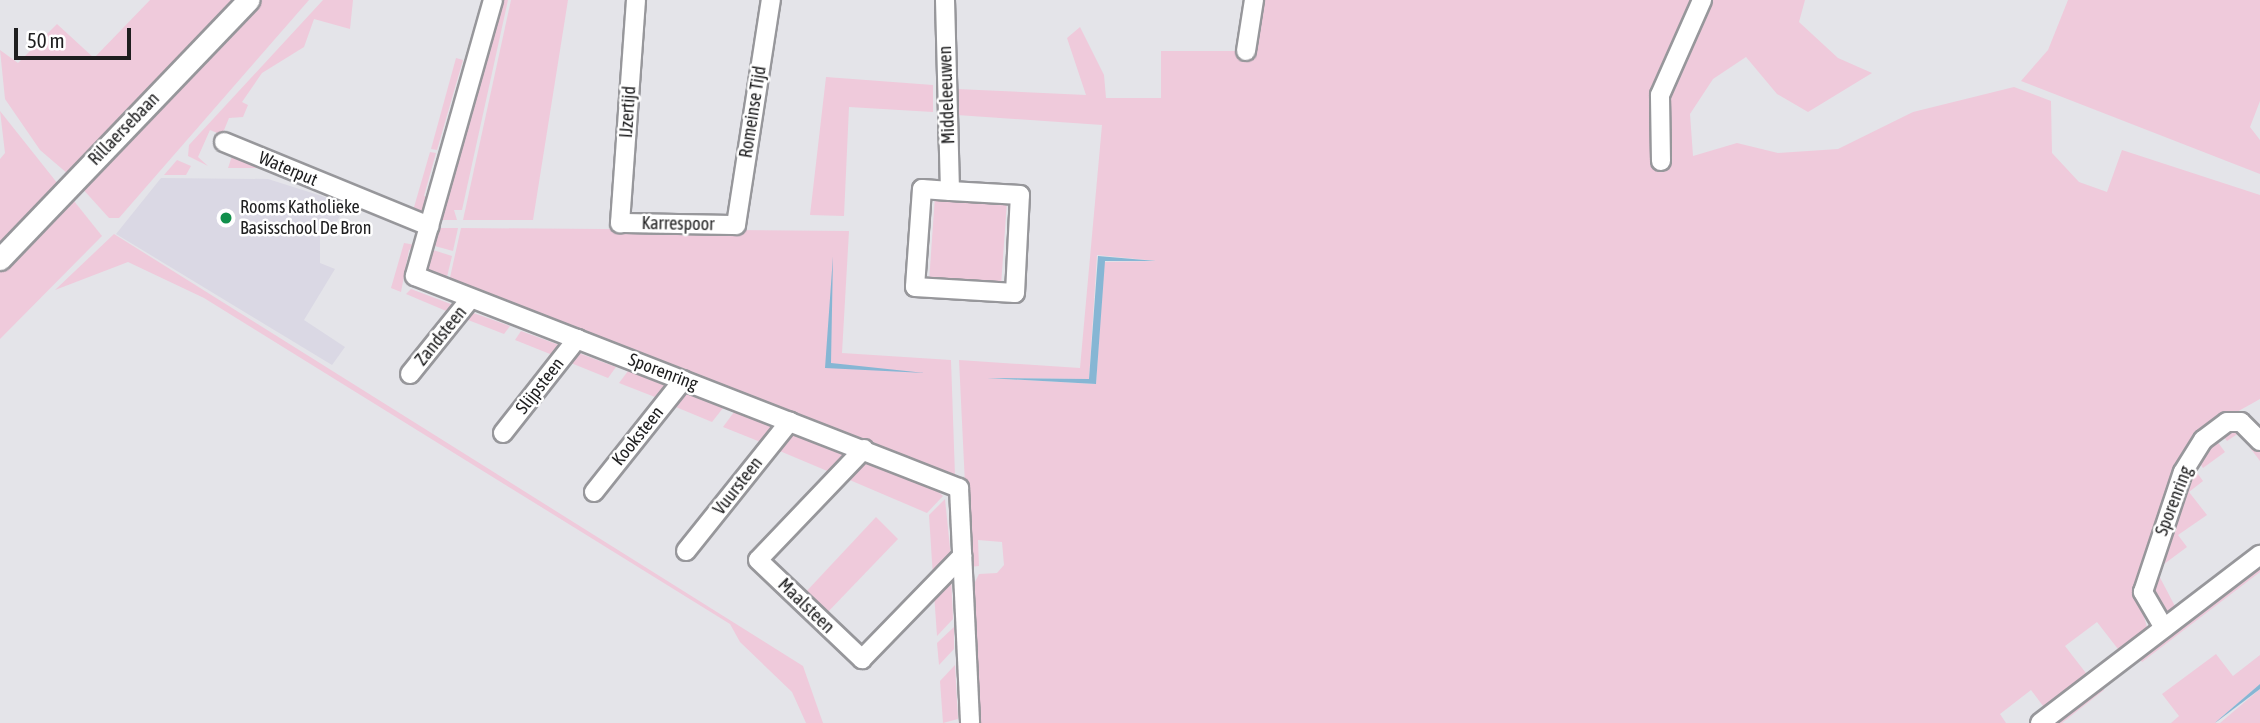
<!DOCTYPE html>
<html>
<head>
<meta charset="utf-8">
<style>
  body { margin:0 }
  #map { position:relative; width:2260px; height:723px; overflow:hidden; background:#e4e4e9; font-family:"Asap Condensed",sans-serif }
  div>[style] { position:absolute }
  .built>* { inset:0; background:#dad8e4 }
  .green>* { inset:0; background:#efcadb }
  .water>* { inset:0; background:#86b6d4 }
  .roads { filter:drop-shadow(2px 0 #97979b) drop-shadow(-2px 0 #97979b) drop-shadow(0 2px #97979b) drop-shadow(0 -2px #97979b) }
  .minor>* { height:18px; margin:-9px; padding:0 9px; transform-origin:9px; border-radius:9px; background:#fff }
  .tertiary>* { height:21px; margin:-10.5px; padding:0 10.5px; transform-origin:10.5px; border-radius:10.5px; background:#fff }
  .dots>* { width:19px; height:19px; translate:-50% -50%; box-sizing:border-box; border:4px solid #fff; border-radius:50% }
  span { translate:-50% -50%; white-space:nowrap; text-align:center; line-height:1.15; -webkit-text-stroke:5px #fff; paint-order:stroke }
  .street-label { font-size:18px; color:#1e1e1f }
  .poi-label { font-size:18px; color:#1e1e1f }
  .left { translate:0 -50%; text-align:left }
  .scale { position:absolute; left:14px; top:28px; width:117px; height:32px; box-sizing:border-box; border:4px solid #1e1e1f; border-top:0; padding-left:9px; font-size:21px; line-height:24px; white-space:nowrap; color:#1e1e1f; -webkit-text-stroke:5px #fff; paint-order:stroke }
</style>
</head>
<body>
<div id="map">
  <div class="built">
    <div style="clip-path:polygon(161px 178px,268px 179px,347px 204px,337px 221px,320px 225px,320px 263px,335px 269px,304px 320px,345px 347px,332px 365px,116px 234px)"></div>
  </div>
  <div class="green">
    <div style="clip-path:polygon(150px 0,236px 0,68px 174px,40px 150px,5px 99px,0 50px,18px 63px,57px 24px,94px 58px)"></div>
    <div style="clip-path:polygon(260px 0,309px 0,119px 218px,109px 218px,80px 186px)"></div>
    <div style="clip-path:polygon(323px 0,353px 0,350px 29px,314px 19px,304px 47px,262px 73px,242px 102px,248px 105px,243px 117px,229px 118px,222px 135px,210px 130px,198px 157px,208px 166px,188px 156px,189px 145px)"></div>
    <div style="clip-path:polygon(500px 0,508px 0,462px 210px,454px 210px,457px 220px,438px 220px)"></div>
    <div style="clip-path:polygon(511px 0,568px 0,533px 220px,463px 220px)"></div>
    <div style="clip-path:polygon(evenodd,1257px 0,1805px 0,1799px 22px,1838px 58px,1872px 73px,1808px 112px,1777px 94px,1746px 57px,1713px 79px,1690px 114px,1693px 156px,1737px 143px,1778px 153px,1838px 149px,1913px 112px,2014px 87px,2051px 101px,2052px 153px,2079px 182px,2107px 192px,2122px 150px,2260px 195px,2260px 399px,2210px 427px,2140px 602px,2148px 631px,2121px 653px,2097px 622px,2065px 646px,2089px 677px,2046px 710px,2031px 690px,2000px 714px,2006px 723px,977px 723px,971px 590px,979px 574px,997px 573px,1004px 565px,1002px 542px,978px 540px,979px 566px,969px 567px,959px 360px,1080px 368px,1102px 125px,957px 115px,957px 89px,1086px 95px,1067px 38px,1080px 27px,1104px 75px,1106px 98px,1161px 98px,1161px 51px,1250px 51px,1257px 0,1097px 255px,1156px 261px,1104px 262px,1096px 384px,987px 378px,1089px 379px,1097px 255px)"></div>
    <div style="clip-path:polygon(2068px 0,2260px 0,2260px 101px,2250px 127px,2260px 140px,2260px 174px,2021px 81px,2048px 50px)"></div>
    <div style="clip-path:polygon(456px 58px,463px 60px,437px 150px,431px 149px)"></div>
    <div style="clip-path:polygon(826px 77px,933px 85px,933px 112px,849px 107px,844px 216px,810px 215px)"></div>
    <div style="clip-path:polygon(0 111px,58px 184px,0 245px,0 159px,5px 153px)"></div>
    <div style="clip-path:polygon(430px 152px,436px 153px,424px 196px,430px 198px,424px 212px,412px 214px)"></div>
    <div style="clip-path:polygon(233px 153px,264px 166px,263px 168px,228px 168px)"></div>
    <div style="clip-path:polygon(177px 160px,191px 166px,186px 175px,164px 175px)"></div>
    <div style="clip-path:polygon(70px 196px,102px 236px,0 339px,0 272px)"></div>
    <div style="clip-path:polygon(935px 196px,1007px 201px,1001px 286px,929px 282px)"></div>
    <div style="clip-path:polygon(436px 228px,458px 228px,453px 251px,431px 245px)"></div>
    <div style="clip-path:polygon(461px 228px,849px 231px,842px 353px,951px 360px,955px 476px,449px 282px)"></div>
    <div style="clip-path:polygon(114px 234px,803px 666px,823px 723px,806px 723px,792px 692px,740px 642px,730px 624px,204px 298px,128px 262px,55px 290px)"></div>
    <div style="clip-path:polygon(404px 243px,416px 245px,409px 250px,401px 292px,391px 288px)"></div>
    <div style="clip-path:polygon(430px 249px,452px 256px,446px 281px,427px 270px)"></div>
    <div style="clip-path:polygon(411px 289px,456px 306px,451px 313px,406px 294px)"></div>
    <div style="clip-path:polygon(468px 311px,510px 326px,504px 334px,463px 318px)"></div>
    <div style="clip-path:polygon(521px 331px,562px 346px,555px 356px,515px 340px)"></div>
    <div style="clip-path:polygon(576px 352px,616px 367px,608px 378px,566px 361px)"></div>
    <div style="clip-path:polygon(628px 371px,669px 387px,660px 399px,619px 383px)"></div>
    <div style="clip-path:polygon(681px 392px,723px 408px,712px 422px,671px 405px)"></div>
    <div style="clip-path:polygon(734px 412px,775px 428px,763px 443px,723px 427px)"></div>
    <div style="clip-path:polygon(2226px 428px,2242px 431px,2260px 450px,2260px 461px,2239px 433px,2227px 441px,2220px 432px)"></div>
    <div style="clip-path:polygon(788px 433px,849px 456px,832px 473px,775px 449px)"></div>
    <div style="clip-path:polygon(2214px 437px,2225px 452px,2203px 468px,2196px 458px)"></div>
    <div style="clip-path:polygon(861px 461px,936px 490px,943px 496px,927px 513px,845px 478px)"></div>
    <div style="clip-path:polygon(2192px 466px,2203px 481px,2189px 492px,2207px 515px,2178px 535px,2187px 547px,2156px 570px,2177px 610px,2162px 614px,2148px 587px)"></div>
    <div style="clip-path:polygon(945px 499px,951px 558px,933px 577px,929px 515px)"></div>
    <div style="clip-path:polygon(876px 517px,898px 539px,825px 615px,803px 595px)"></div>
    <div style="clip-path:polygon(2260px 564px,2260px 572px,2142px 662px,2138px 657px)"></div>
    <div style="clip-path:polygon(951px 576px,953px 619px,937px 636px,934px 593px)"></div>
    <div style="clip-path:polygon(954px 627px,954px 649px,939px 665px,937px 643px)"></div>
    <div style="clip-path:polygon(2216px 654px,2233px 676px,2260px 655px,2260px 684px,2215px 723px,2171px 723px,2179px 716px,2162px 694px)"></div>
    <div style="clip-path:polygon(955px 665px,958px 719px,943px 723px,940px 681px)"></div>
    <div style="clip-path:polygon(2100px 685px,2104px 690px,2062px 723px,2050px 723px)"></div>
    <div style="clip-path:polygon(2260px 689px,2260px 723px,2220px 723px)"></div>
  </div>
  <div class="water">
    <div style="clip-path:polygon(833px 256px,831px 363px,925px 373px,825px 368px)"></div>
    <div style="clip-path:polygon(1098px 256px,1156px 261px,1105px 261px,1096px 384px,987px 378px,1089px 379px)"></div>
    <div style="clip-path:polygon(2260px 684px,2260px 689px,2215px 723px,2217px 721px)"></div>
  </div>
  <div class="roads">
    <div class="minor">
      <div style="left:493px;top:0;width:287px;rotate:105.8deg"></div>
      <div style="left:415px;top:276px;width:584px;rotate:21.29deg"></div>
      <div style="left:959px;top:488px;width:235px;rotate:87.3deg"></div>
      <div style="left:636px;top:0;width:224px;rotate:94.1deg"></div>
      <div style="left:620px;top:223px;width:116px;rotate:1deg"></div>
      <div style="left:736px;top:225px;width:228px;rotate:-81.2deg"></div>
      <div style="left:945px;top:0;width:191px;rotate:88.5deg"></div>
      <div style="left:950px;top:191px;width:28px;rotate:-176deg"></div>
      <div style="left:922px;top:189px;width:98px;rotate:94.1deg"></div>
      <div style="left:915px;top:287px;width:100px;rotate:3.4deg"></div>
      <div style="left:1015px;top:293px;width:98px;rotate:-87.1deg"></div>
      <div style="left:1020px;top:195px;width:70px;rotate:-176.7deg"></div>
      <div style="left:1246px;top:51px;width:52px;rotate:-81.1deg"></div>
      <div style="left:224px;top:142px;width:222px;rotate:22.3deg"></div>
      <div style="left:1661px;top:161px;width:66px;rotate:-90.9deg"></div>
      <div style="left:1660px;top:95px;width:104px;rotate:-66.1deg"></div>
      <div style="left:410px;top:374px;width:97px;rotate:-51.2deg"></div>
      <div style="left:503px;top:433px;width:120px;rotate:-51.8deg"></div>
      <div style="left:864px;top:449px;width:153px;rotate:133.7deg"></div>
      <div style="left:758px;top:560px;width:144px;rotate:43.6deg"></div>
      <div style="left:862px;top:659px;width:144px;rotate:-45.8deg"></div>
      <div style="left:594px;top:492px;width:143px;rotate:-51.5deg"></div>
      <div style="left:686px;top:551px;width:166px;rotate:-51.3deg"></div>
      <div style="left:2164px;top:628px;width:42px;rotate:-120.3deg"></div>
      <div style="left:2143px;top:592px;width:126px;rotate:-71.6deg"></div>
      <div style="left:2183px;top:472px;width:38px;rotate:-58deg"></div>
      <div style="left:2203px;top:440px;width:30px;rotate:-37deg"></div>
      <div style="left:2227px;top:422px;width:14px"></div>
      <div style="left:2241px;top:422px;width:27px;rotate:45deg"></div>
      <div style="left:2040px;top:723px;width:277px;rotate:-37.4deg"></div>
    </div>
    <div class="tertiary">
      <div style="left:0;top:259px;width:359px;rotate:-46.2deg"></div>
    </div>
  </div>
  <div class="dots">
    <div style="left:226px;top:218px;background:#108f4b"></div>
  </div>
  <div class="street-label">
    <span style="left:947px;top:95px;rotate:-92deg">Middeleeuwen</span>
    <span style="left:628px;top:112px;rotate:-86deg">IJzertijd</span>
    <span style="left:753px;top:112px;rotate:-81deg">Romeinse Tijd</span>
    <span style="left:124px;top:129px;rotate:-46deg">Rillaersebaan</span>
    <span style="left:288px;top:169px;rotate:23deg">Waterput</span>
    <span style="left:678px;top:224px;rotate:1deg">Karrespoor</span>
    <span style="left:441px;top:336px;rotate:-51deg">Zandsteen</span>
    <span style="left:663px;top:372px;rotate:21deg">Sporenring</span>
    <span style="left:540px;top:386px;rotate:-52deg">Slijpsteen</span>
    <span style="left:638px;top:436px;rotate:-51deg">Kooksteen</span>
    <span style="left:738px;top:486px;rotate:-52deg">Vuursteen</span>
    <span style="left:2174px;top:501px;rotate:-69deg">Sporenring</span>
    <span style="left:806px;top:606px;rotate:44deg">Maalsteen</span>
  </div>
  <div class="poi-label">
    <span class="left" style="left:240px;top:218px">Rooms Katholieke<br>Basisschool De Bron</span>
  </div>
  <div class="scale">50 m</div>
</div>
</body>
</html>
